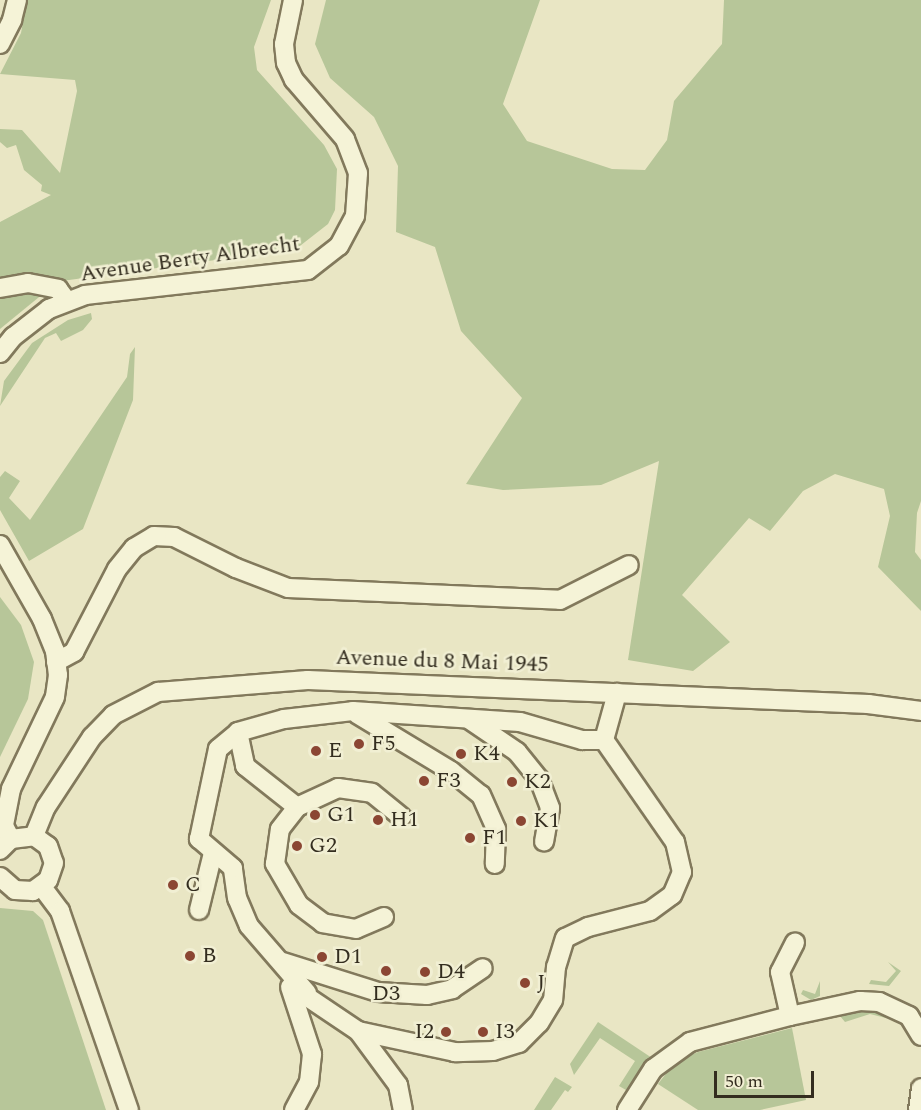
<!DOCTYPE html>
<html>
<head>
<meta charset="utf-8">
<style>
  body { margin:0 }
  #map { position:relative; width:921px; height:1110px; overflow:hidden; background:#e9e6c4; font-family:Spectral,serif }
  div>[style] { position:absolute }
  .green>* { inset:0; background:#b7c699 }
  .roads { filter:drop-shadow(2px 0 #82795c) drop-shadow(-2px 0 #82795c) drop-shadow(0 2px #82795c) drop-shadow(0 -2px #82795c) }
  .minor>* { height:18px; margin:-9px; padding:0 9px; transform-origin:9px; border-radius:9px; background:#f5f3d7 }
  .dots>* { width:16px; height:16px; translate:-50% -50%; box-sizing:border-box; border:3px solid #f1efd3; border-radius:50% }
  span { translate:-50% -50%; white-space:nowrap; text-align:center; line-height:1.15; -webkit-text-stroke:5px #f1efd3; paint-order:stroke }
  .street-label { font-size:22px; color:#332d1f }
  .poi-label { font-size:22px; color:#332d1f }
  .left { translate:0 -50%; text-align:left }
  .right { translate:-100% -50%; text-align:right }
  .scale { position:absolute; left:714px; top:1071px; width:100px; height:27px; box-sizing:border-box; border:3px solid #332d1f; border-top:0; padding-left:8px; font-size:18px; line-height:21px; white-space:nowrap; color:#332d1f; -webkit-text-stroke:4px #f1efd3; paint-order:stroke }
</style>
</head>
<body>
<div id="map">
  <div class="green">
    <div style="clip-path:polygon(27px 0,271px 0,254px 47px,257px 70px,324px 145px,337px 169px,335px 210px,328px 224px,296px 249px,47px 283px,0 285px,0 222px,51px 195px,41px 191px,42px 185px,24px 170px,16px 145px,7px 148px,0 142px,0 129px,22px 130px,60px 173px,77px 91px,75px 80px,0 74px,21px 33px)"></div>
    <div style="clip-path:polygon(326px 0,540px 0,503px 104px,527px 141px,612px 169px,645px 170px,667px 140px,674px 101px,722px 44px,724px 0,921px 0,921px 501px,917px 513px,915px 552px,921px 560px,921px 611px,878px 567px,890px 516px,884px 489px,835px 474px,803px 491px,770px 531px,749px 518px,682px 595px,730px 642px,693px 671px,628px 660px,659px 461px,601px 485px,503px 490px,466px 484px,522px 398px,461px 331px,435px 247px,396px 232px,398px 166px,374px 117px,330px 78px,315px 44px)"></div>
    <div style="clip-path:polygon(21px 291px,44px 293px,0 329px,0 296px)"></div>
    <div style="clip-path:polygon(91px 313px,92px 319px,83px 330px,61px 341px,56px 333px,45px 338px,0 406px,4px 381px,32px 343px,68px 320px)"></div>
    <div style="clip-path:polygon(135px 347px,133px 400px,83px 529px,29px 561px,0 510px,0 477px,5px 471px,20px 481px,9px 498px,30px 520px,127px 377px,130px 354px)"></div>
    <div style="clip-path:polygon(0 597px,21px 625px,34px 662px,28px 699px,0 757px)"></div>
    <div style="clip-path:polygon(0 908px,33px 911px,43px 920px,106px 1110px,0 1110px)"></div>
    <div style="clip-path:polygon(888px 962px,901px 971px,889px 986px,869px 984px,871px 980px,886px 982px,896px 971px)"></div>
    <div style="clip-path:polygon(820px 981px,820px 996px,811px 1000px,801px 994px,803px 990px,815px 994px)"></div>
    <div style="clip-path:polygon(865px 1011px,879px 1011px,898px 1021px,870px 1014px,845px 1022px,840px 1016px)"></div>
    <div style="clip-path:polygon(598px 1022px,652px 1058px,626px 1090px,619px 1086px,635px 1061px,600px 1038px,574px 1075px,570px 1064px)"></div>
    <div style="clip-path:polygon(792px 1028px,806px 1100px,760px 1110px,698px 1110px,658px 1084px,675px 1062px,698px 1052px)"></div>
    <div style="clip-path:polygon(555px 1077px,572px 1087px,568px 1092px,565px 1090px,551px 1110px,534px 1110px)"></div>
  </div>
  <div class="roads">
    <div class="minor">
      <div style="left:0;top:44px;width:27px;rotate:-63deg"></div>
      <div style="left:12px;top:20px;width:21px;rotate:-76deg"></div>
      <div style="left:0;top:288px;width:28px;rotate:-10deg"></div>
      <div style="left:28px;top:283px;width:31px;rotate:11deg"></div>
      <div style="left:58px;top:289px;width:15px;rotate:53deg"></div>
      <div style="left:0;top:353px;width:21px;rotate:-51deg"></div>
      <div style="left:13px;top:337px;width:46px;rotate:-37.9deg"></div>
      <div style="left:49px;top:309px;width:39px;rotate:-21deg"></div>
      <div style="left:85px;top:295px;width:224px;rotate:-6.4deg"></div>
      <div style="left:308px;top:270px;width:39px;rotate:-38deg"></div>
      <div style="left:339px;top:246px;width:34px;rotate:-62deg"></div>
      <div style="left:355px;top:216px;width:43px;rotate:-86deg"></div>
      <div style="left:358px;top:173px;width:36px;rotate:-111deg"></div>
      <div style="left:345px;top:139px;width:78px;rotate:-130.8deg"></div>
      <div style="left:294px;top:80px;width:19px;rotate:-115deg"></div>
      <div style="left:286px;top:63px;width:19px;rotate:-96deg"></div>
      <div style="left:284px;top:44px;width:45px;rotate:-78.4deg"></div>
      <div style="left:0;top:545px;width:85px;rotate:60.4deg"></div>
      <div style="left:42px;top:619px;width:35px;rotate:68deg"></div>
      <div style="left:55px;top:651px;width:24px;rotate:83deg"></div>
      <div style="left:58px;top:675px;width:22px;rotate:98deg"></div>
      <div style="left:55px;top:697px;width:102px;rotate:115.6deg"></div>
      <div style="left:11px;top:789px;width:38px;rotate:101deg"></div>
      <div style="left:4px;top:826px;width:15px;rotate:62deg"></div>
      <div style="left:56px;top:662px;width:21px;rotate:-29deg"></div>
      <div style="left:74px;top:652px;width:93px;rotate:-62.6deg"></div>
      <div style="left:117px;top:569px;width:27px;rotate:-51deg"></div>
      <div style="left:134px;top:548px;width:23px;rotate:-31deg"></div>
      <div style="left:154px;top:536px;width:20px;rotate:3deg"></div>
      <div style="left:174px;top:537px;width:69px;rotate:26.6deg"></div>
      <div style="left:236px;top:568px;width:56px;rotate:21deg"></div>
      <div style="left:288px;top:588px;width:272px;rotate:2.5deg"></div>
      <div style="left:560px;top:600px;width:77px;rotate:-26.9deg"></div>
      <div style="left:357px;top:714px;width:110px;rotate:31.2deg"></div>
      <div style="left:451px;top:771px;width:38px;rotate:39deg"></div>
      <div style="left:481px;top:795px;width:37px;rotate:66deg"></div>
      <div style="left:496px;top:829px;width:35px;rotate:92deg"></div>
      <div style="left:470px;top:720px;width:57px;rotate:34.2deg"></div>
      <div style="left:517px;top:752px;width:35px;rotate:51deg"></div>
      <div style="left:539px;top:779px;width:31px;rotate:69deg"></div>
      <div style="left:550px;top:808px;width:34px;rotate:100deg"></div>
      <div style="left:238px;top:732px;width:35px;rotate:78deg"></div>
      <div style="left:245px;top:766px;width:66px;rotate:38.3deg"></div>
      <div style="left:604px;top:740px;width:49px;rotate:-74.5deg"></div>
      <div style="left:34px;top:836px;width:31px;rotate:-68deg"></div>
      <div style="left:46px;top:807px;width:84px;rotate:-56.7deg"></div>
      <div style="left:92px;top:737px;width:30px;rotate:-46deg"></div>
      <div style="left:113px;top:715px;width:51px;rotate:-27.1deg"></div>
      <div style="left:158px;top:692px;width:150px;rotate:-4.6deg"></div>
      <div style="left:308px;top:680px;width:561px;rotate:2.45deg"></div>
      <div style="left:868px;top:704px;width:53px;rotate:7.5deg"></div>
      <div style="left:0;top:850px;width:16px;rotate:-45deg"></div>
      <div style="left:11px;top:839px;width:23px;rotate:-7deg"></div>
      <div style="left:34px;top:836px;width:17px;rotate:36deg"></div>
      <div style="left:48px;top:846px;width:18px;rotate:71deg"></div>
      <div style="left:54px;top:863px;width:18px;rotate:109deg"></div>
      <div style="left:48px;top:880px;width:19px;rotate:144deg"></div>
      <div style="left:33px;top:891px;width:18px;rotate:-177deg"></div>
      <div style="left:15px;top:890px;width:20px;rotate:-139deg"></div>
      <div style="left:42px;top:887px;width:30px;rotate:53deg"></div>
      <div style="left:60px;top:911px;width:211px;rotate:70.9deg"></div>
      <div style="left:199px;top:910px;width:59px;rotate:-76.2deg"></div>
      <div style="left:384px;top:917px;width:30px;rotate:157deg"></div>
      <div style="left:356px;top:929px;width:34px;rotate:-170deg"></div>
      <div style="left:323px;top:923px;width:30px;rotate:-143deg"></div>
      <div style="left:299px;top:905px;width:48px;rotate:-120.3deg"></div>
      <div style="left:275px;top:864px;width:35px;rotate:-82deg"></div>
      <div style="left:280px;top:829px;width:28px;rotate:-52deg"></div>
      <div style="left:297px;top:807px;width:45px;rotate:-24.9deg"></div>
      <div style="left:338px;top:788px;width:34px;rotate:8deg"></div>
      <div style="left:372px;top:793px;width:38px;rotate:39deg"></div>
      <div style="left:283px;top:962px;width:100px;rotate:17.5deg"></div>
      <div style="left:378px;top:992px;width:49px;rotate:3.5deg"></div>
      <div style="left:427px;top:995px;width:26px;rotate:-13deg"></div>
      <div style="left:452px;top:989px;width:37px;rotate:-34deg"></div>
      <div style="left:290px;top:987px;width:71px;rotate:71.8deg"></div>
      <div style="left:312px;top:1054px;width:28px;rotate:96deg"></div>
      <div style="left:309px;top:1082px;width:32px;rotate:118deg"></div>
      <div style="left:297px;top:990px;width:73px;rotate:33.9deg"></div>
      <div style="left:358px;top:1031px;width:67px;rotate:53.5deg"></div>
      <div style="left:398px;top:1085px;width:25px;rotate:79deg"></div>
      <div style="left:307px;top:993px;width:89px;rotate:-130.9deg"></div>
      <div style="left:249px;top:926px;width:30px;rotate:-113deg"></div>
      <div style="left:237px;top:898px;width:30px;rotate:-98deg"></div>
      <div style="left:233px;top:868px;width:45px;rotate:-139.5deg"></div>
      <div style="left:199px;top:839px;width:92px;rotate:-78.1deg"></div>
      <div style="left:218px;top:749px;width:26px;rotate:-40deg"></div>
      <div style="left:238px;top:732px;width:48px;rotate:-15.8deg"></div>
      <div style="left:284px;top:719px;width:69px;rotate:-6.6deg"></div>
      <div style="left:353px;top:711px;width:167px;rotate:3.8deg"></div>
      <div style="left:520px;top:722px;width:65px;rotate:16.2deg"></div>
      <div style="left:582px;top:740px;width:22px"></div>
      <div style="left:604px;top:740px;width:124px;rotate:55.2deg"></div>
      <div style="left:675px;top:842px;width:31px;rotate:77deg"></div>
      <div style="left:682px;top:872px;width:25px;rotate:113deg"></div>
      <div style="left:672px;top:895px;width:27px;rotate:144deg"></div>
      <div style="left:650px;top:911px;width:64px;rotate:165.5deg"></div>
      <div style="left:588px;top:927px;width:25px;rotate:154deg"></div>
      <div style="left:565px;top:938px;width:30px;rotate:107deg"></div>
      <div style="left:556px;top:967px;width:33px;rotate:95deg"></div>
      <div style="left:553px;top:1000px;width:27px;rotate:121deg"></div>
      <div style="left:539px;top:1023px;width:28px;rotate:135deg"></div>
      <div style="left:519px;top:1043px;width:27px;rotate:163deg"></div>
      <div style="left:493px;top:1051px;width:38px;rotate:178deg"></div>
      <div style="left:455px;top:1052px;width:99px;rotate:-167.8deg"></div>
      <div style="left:790px;top:1016px;width:45px;rotate:-102.8deg"></div>
      <div style="left:780px;top:972px;width:33px;rotate:-63deg"></div>
      <div style="left:627px;top:1110px;width:49px;rotate:-57.6deg"></div>
      <div style="left:653px;top:1069px;width:46px;rotate:-36.1deg"></div>
      <div style="left:690px;top:1042px;width:103px;rotate:-14.6deg"></div>
      <div style="left:790px;top:1016px;width:72px;rotate:-12.1deg"></div>
      <div style="left:860px;top:1001px;width:19px;rotate:3deg"></div>
      <div style="left:879px;top:1002px;width:33px;rotate:25deg"></div>
      <div style="left:909px;top:1016px;width:23px;rotate:59deg"></div>
      <div style="left:918px;top:1110px;width:22px;rotate:-82deg"></div>
    </div>
  </div>
  <div class="dots">
    <div style="left:359px;top:744px;background:#8b4633"></div>
    <div style="left:316px;top:751px;background:#8b4633"></div>
    <div style="left:461px;top:754px;background:#8b4633"></div>
    <div style="left:424px;top:781px;background:#8b4633"></div>
    <div style="left:512px;top:782px;background:#8b4633"></div>
    <div style="left:315px;top:815px;background:#8b4633"></div>
    <div style="left:378px;top:820px;background:#8b4633"></div>
    <div style="left:521px;top:821px;background:#8b4633"></div>
    <div style="left:470px;top:838px;background:#8b4633"></div>
    <div style="left:297px;top:846px;background:#8b4633"></div>
    <div style="left:173px;top:885px;background:#8b4633"></div>
    <div style="left:190px;top:956px;background:#8b4633"></div>
    <div style="left:322px;top:957px;background:#8b4633"></div>
    <div style="left:386px;top:971px;background:#8b4633"></div>
    <div style="left:425px;top:972px;background:#8b4633"></div>
    <div style="left:525px;top:983px;background:#8b4633"></div>
    <div style="left:446px;top:1032px;background:#8b4633"></div>
    <div style="left:483px;top:1032px;background:#8b4633"></div>
  </div>
  <div class="street-label">
    <span style="left:190px;top:259px;rotate:-8deg">Avenue Berty Albrecht</span>
    <span style="left:442px;top:661px;rotate:2deg">Avenue du 8 Mai 1945</span>
  </div>
  <div class="poi-label">
    <span class="left" style="left:371px;top:744px">F5</span>
    <span class="left" style="left:328px;top:751px">E</span>
    <span class="left" style="left:473px;top:754px">K4</span>
    <span class="left" style="left:436px;top:781px">F3</span>
    <span class="left" style="left:524px;top:782px">K2</span>
    <span class="left" style="left:327px;top:815px">G1</span>
    <span class="left" style="left:390px;top:820px">H1</span>
    <span class="left" style="left:533px;top:821px">K1</span>
    <span class="left" style="left:482px;top:838px">F1</span>
    <span class="left" style="left:309px;top:846px">G2</span>
    <span class="left" style="left:185px;top:885px">C</span>
    <span class="left" style="left:202px;top:956px">B</span>
    <span class="left" style="left:334px;top:957px">D1</span>
    <span class="left" style="left:437px;top:972px">D4</span>
    <span class="left" style="left:537px;top:983px">J</span>
    <span style="left:386px;top:994px">D3</span>
    <span class="right" style="left:434px;top:1032px">I2</span>
    <span class="left" style="left:495px;top:1032px">I3</span>
  </div>
  <div class="scale">50 m</div>
</div>
</body>
</html>
